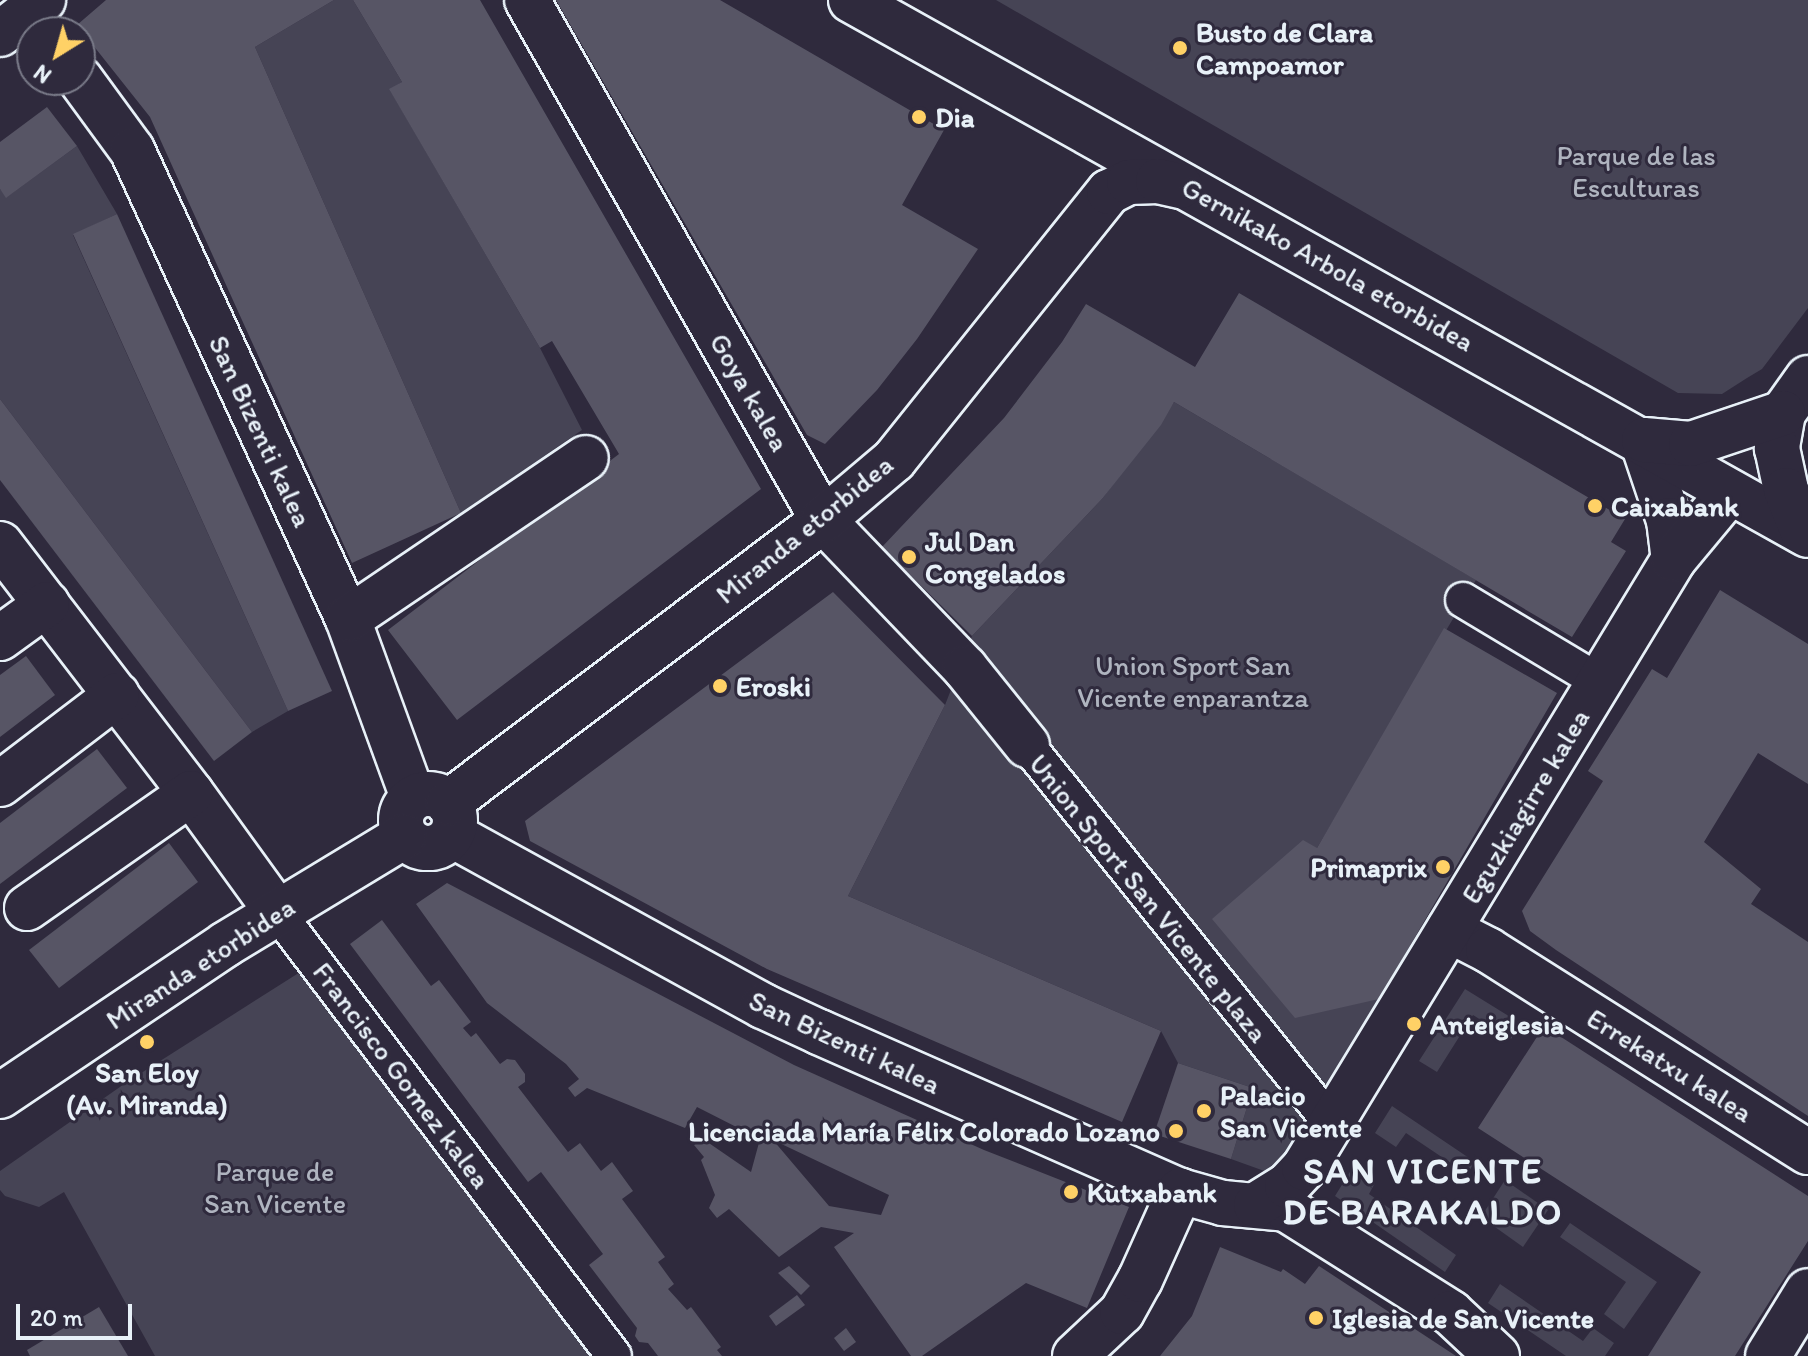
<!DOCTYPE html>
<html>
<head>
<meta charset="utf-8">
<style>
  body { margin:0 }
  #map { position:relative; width:1808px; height:1356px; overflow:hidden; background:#2f2a3d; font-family:Itim,sans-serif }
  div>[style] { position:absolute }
  .green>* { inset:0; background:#464455 }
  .building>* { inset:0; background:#575565 }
  .roads { filter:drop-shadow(2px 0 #e8f1f8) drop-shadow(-2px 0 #e8f1f8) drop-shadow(0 2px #e8f1f8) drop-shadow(0 -2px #e8f1f8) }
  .pedestrian>* { height:34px; margin:-17px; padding:0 17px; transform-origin:17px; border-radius:17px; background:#2f2a3d }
  .minor>* { height:44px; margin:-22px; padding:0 22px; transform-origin:22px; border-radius:22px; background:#2f2a3d }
  .tertiary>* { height:44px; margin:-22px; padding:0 22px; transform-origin:22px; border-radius:22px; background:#2f2a3d }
  .tertiary>.ring { margin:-22px; padding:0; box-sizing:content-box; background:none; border:44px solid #2f2a3d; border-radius:50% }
  .dots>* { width:22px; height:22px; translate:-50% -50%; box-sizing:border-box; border:4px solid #2f2a3d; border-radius:50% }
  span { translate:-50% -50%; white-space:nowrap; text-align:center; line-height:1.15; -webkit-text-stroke:6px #2f2a3d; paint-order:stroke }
  .poi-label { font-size:28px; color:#e8f1f8; font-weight:700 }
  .left { translate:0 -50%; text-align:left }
  .right { translate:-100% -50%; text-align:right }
  .park-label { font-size:28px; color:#afb4bf }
  .street-label { font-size:28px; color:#e8f1f8 }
  .district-label { font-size:36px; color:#e8f1f8; font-weight:700; letter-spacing:2px }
  .north { position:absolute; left:16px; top:16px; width:80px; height:80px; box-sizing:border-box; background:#2f2a3d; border:2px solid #797a88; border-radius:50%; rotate:217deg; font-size:22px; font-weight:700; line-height:32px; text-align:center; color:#e8f1f8 }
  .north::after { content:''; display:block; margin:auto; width:28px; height:36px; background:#ffd166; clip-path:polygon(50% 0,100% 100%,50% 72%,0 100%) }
  .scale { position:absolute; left:16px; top:1304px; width:116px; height:36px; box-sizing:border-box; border:4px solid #e8f1f8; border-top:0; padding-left:10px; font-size:24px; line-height:28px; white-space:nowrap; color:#e8f1f8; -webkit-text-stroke:6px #2f2a3d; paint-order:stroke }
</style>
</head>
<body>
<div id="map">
  <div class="green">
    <div style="clip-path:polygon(334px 0,353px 0,402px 82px,390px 90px,540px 348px,582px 430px,461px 513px,255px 47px)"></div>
    <div style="clip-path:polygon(996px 0,1808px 0,1808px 308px,1762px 369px,1747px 378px,1722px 394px,1678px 393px)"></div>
    <div style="clip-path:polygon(77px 146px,117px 214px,73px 235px,288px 711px,252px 732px,0 399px,0 189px,7px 197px)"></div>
    <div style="clip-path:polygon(1174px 402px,1476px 580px,1317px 848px,1379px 999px,1273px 1174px,1231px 1159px,1253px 1088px,1178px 1063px,1161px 1031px,848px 896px,945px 705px,972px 636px,1102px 499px)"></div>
    <div style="clip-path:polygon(316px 962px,614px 1356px,155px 1356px,64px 1192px,39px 1207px,5px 1196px,0 1190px,0 1171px,127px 1082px)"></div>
    <div style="clip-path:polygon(1465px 989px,1520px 1023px,1511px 1039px,1473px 1015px,1437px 1072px,1419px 1061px)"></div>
    <div style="clip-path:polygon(1392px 1106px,1475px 1162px,1467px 1174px,1406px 1133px,1396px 1147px,1375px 1133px)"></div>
    <div style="clip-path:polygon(1353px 1167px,1375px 1183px,1369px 1194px,1456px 1255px,1445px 1272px,1335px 1196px)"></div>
    <div style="clip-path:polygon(1505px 1180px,1548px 1210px,1523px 1247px,1481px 1217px)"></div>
    <div style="clip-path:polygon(1570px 1223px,1657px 1282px,1624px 1329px,1604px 1314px,1626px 1282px,1560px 1237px)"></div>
    <div style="clip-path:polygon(1500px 1284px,1583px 1341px,1593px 1328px,1614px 1343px,1605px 1356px,1566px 1356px,1488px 1303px)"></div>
  </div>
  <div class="building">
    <div style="clip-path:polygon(106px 0,334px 0,255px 47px,461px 513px,352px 563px,150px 117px,77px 25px)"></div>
    <div style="clip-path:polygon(353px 0,480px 0,761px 489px,457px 720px,388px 630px,619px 454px,552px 341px,540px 348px,389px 89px,402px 82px)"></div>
    <div style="clip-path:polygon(556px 0,720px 0,944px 130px,902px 205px,978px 249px,917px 339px,877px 390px,825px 444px,807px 435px)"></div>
    <div style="clip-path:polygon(47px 107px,77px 146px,6px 198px,0 189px,0 142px)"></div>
    <div style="clip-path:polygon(117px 214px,332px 691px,288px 711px,73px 234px)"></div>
    <div style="clip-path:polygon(1239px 293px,1625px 519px,1611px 542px,1626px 551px,1572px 637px,1174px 402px,1161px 425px,1102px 499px,972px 636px,882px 547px,1004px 418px,1062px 342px,1086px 304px,1195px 367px)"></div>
    <div style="clip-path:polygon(0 399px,252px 732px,214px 761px,0 480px)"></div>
    <div style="clip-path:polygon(1720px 590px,1808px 644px,1808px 784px,1758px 753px,1704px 842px,1761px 889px,1751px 904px,1808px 942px,1808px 1116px,1556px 950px,1530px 931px,1522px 911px,1603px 781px,1588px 771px,1652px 669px,1667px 678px)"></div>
    <div style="clip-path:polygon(833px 592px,945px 705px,848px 896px,1161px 1031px,1122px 1122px,767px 969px,530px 841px,525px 821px)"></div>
    <div style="clip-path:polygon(1444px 628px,1557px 693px,1379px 999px,1295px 1018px,1212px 919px,1303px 840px,1317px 848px)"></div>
    <div style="clip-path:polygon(26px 656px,55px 695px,0 737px,0 675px)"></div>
    <div style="clip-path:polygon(97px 749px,127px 788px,0 884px,0 823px)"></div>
    <div style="clip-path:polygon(169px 843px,198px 882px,59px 988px,29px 950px)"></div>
    <div style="clip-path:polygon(evenodd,447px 883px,794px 1065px,984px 1150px,1129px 1207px,1087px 1308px,1026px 1283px,922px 1356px,911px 1356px,834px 1247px,854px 1233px,821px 1227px,779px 1257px,729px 1209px,717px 1218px,709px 1208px,715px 1195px,701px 1160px,704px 1157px,694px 1145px,703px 1139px,751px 1172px,760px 1139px,697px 1107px,685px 1128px,587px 1088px,575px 1097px,568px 1088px,579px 1079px,566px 1064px,487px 1003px,416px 904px,447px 883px,773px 1140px,889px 1195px,881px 1215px,829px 1206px,773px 1140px)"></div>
    <div style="clip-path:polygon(382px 920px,431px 986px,439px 980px,471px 1022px,463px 1028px,471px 1037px,476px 1033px,500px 1064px,507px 1059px,515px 1060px,525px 1074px,525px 1082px,518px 1087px,568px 1152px,580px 1143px,601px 1171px,612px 1162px,633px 1191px,622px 1199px,665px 1257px,658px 1262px,674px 1284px,668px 1289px,687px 1310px,691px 1307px,721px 1347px,717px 1350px,722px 1356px,658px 1356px,648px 1343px,639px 1342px,635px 1336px,637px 1328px,589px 1265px,603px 1254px,541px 1172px,528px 1182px,350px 944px)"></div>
    <div style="clip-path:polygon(1544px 1026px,1808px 1196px,1808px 1241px,1735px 1356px,1648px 1356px,1701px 1272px,1478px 1128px)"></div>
    <div style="clip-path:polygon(1178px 1063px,1253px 1088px,1231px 1159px,1154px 1134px)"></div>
    <div style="clip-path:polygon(1220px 1247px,1281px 1272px,1283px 1269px,1305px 1284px,1319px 1266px,1456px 1356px,1160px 1356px,1192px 1316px)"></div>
    <div style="clip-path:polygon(789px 1266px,810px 1286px,801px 1295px,778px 1273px)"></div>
    <div style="clip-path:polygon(797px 1295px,805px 1305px,776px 1326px,769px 1316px)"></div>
    <div style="clip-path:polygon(99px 1307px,128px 1356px,30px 1356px,27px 1350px)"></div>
    <div style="clip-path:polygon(846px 1328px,856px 1342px,844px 1351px,834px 1338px)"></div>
  </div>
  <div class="roads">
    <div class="pedestrian">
      <div style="left:1463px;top:600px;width:160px;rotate:30.9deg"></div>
      <div style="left:1027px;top:745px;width:487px;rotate:51.2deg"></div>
      <div style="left:277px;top:912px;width:557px;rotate:52.8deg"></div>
    </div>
    <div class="minor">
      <div style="left:527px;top:0;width:598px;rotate:60.35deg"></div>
      <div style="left:823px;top:520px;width:205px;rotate:46.2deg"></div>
      <div style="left:965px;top:668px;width:99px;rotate:51.2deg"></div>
      <div style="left:0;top:34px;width:55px;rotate:-38.3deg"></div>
      <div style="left:80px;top:79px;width:88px;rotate:53.8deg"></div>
      <div style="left:132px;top:150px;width:516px;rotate:65.27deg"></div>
      <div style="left:348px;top:619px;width:190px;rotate:70deg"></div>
      <div style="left:1783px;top:413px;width:43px;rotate:-54.5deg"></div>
      <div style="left:1642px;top:440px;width:84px;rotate:71.4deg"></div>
      <div style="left:1669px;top:520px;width:39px;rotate:83deg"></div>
      <div style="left:0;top:544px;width:314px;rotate:52.5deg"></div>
      <div style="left:191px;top:793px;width:147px;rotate:54.1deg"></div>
      <div style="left:348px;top:619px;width:287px;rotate:-34.1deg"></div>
      <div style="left:0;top:638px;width:58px;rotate:-35.9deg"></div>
      <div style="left:0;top:784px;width:147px;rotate:-37.3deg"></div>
      <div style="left:452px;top:835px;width:355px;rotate:28.8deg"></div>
      <div style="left:763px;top:1006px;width:62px;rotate:24.9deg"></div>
      <div style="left:819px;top:1032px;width:394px;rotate:23.8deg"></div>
      <div style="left:1180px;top:1191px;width:45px;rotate:15.6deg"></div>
      <div style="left:1223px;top:1203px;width:63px;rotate:5.4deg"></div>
      <div style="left:1286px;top:1209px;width:195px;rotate:32.2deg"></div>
      <div style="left:1451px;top:1313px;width:63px;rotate:43.1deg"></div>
      <div style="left:27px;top:908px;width:200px;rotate:-35deg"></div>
      <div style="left:1449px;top:930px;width:44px;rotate:27.1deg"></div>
      <div style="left:1488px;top:950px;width:378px;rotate:32.3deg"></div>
      <div style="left:1256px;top:1205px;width:36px;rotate:-32deg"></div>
      <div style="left:1287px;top:1186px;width:25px;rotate:-47deg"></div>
      <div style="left:1304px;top:1168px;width:713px;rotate:-58.72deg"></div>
      <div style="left:1674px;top:559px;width:86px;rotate:-50.2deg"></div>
      <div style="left:1075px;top:1356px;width:64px;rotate:-43.1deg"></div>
      <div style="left:1122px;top:1312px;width:37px;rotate:-61deg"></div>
      <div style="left:1140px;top:1280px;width:98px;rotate:-65.8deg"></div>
      <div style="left:1768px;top:1356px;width:76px;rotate:-58.4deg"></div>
    </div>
    <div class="tertiary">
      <div style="left:851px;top:0;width:1096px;rotate:29.21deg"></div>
      <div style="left:1783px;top:413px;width:36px;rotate:100deg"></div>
      <div style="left:1777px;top:448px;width:43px;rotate:77.9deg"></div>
      <div style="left:1786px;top:490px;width:45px;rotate:68deg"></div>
      <div style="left:1644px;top:440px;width:47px;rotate:4.9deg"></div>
      <div style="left:1691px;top:444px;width:97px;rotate:-18.6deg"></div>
      <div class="ring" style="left:401px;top:794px;width:10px;height:10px"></div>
      <div style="left:448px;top:803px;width:470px;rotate:-37deg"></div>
      <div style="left:823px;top:520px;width:93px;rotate:-40.2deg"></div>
      <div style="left:894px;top:460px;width:344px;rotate:-51.3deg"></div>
      <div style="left:1109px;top:192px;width:22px;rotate:-27deg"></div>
      <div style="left:1129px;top:182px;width:29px;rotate:-2deg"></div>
      <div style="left:1158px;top:181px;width:23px;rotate:13deg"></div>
      <div style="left:0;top:1096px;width:272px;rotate:-33.9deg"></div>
      <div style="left:226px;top:944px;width:208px;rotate:-31.2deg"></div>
    </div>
  </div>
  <div class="dots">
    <div style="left:1180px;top:48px;background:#ffd166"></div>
    <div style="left:919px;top:117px;background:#ffd166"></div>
    <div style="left:1595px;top:506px;background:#ffd166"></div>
    <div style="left:909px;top:557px;background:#ffd166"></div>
    <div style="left:720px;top:686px;background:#ffd166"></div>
    <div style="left:1443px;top:867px;background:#ffd166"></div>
    <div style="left:1414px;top:1024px;background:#ffd166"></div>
    <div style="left:147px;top:1042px;background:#ffd166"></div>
    <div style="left:1204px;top:1111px;background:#ffd166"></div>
    <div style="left:1176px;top:1131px;background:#ffd166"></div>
    <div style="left:1071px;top:1192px;background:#ffd166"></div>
    <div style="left:1316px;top:1318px;background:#ffd166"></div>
  </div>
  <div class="poi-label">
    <span class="left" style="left:1196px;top:48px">Busto de Clara<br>Campoamor</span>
    <span class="left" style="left:935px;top:117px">Dia</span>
    <span class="left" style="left:1611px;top:506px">Caixabank</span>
    <span class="left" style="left:925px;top:557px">Jul Dan<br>Congelados</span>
    <span class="left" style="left:736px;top:686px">Eroski</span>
    <span class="right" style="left:1427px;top:867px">Primaprix</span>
    <span class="left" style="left:1430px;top:1024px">Anteiglesia</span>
    <span style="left:147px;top:1088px">San Eloy<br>(Av. Miranda)</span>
    <span class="left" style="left:1220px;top:1111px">Palacio<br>San Vicente</span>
    <span class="right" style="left:1160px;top:1131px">Licenciada María Félix Colorado Lozano</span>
    <span class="left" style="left:1087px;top:1192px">Kutxabank</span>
    <span class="left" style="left:1332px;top:1318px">Iglesia de San Vicente</span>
  </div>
  <div class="park-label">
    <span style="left:1636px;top:171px">Parque de las<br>Esculturas</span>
    <span style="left:1193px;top:681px">Union Sport San<br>Vicente enparantza</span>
    <span style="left:275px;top:1187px">Parque de<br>San Vicente</span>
  </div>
  <div class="street-label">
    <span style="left:1328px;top:264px;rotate:29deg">Gernikako Arbola etorbidea</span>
    <span style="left:750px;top:392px;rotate:60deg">Goya kalea</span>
    <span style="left:261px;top:431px;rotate:65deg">San Bizenti kalea</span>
    <span style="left:804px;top:529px;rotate:-39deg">Miranda etorbidea</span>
    <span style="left:1525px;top:806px;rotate:-59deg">Eguzkiagirre kalea</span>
    <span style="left:1149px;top:898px;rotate:51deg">Union Sport San Vicente plaza</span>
    <span style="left:200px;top:963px;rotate:-33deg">Miranda etorbidea</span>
    <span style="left:845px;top:1042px;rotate:25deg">San Bizenti kalea</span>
    <span style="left:1670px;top:1065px;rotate:32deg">Errekatxu kalea</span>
    <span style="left:402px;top:1075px;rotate:53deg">Francisco Gomez kalea</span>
  </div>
  <div class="district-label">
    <span style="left:1423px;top:1191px">SAN VICENTE<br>DE BARAKALDO</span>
  </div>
  <div class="north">N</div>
  <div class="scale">20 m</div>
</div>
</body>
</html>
